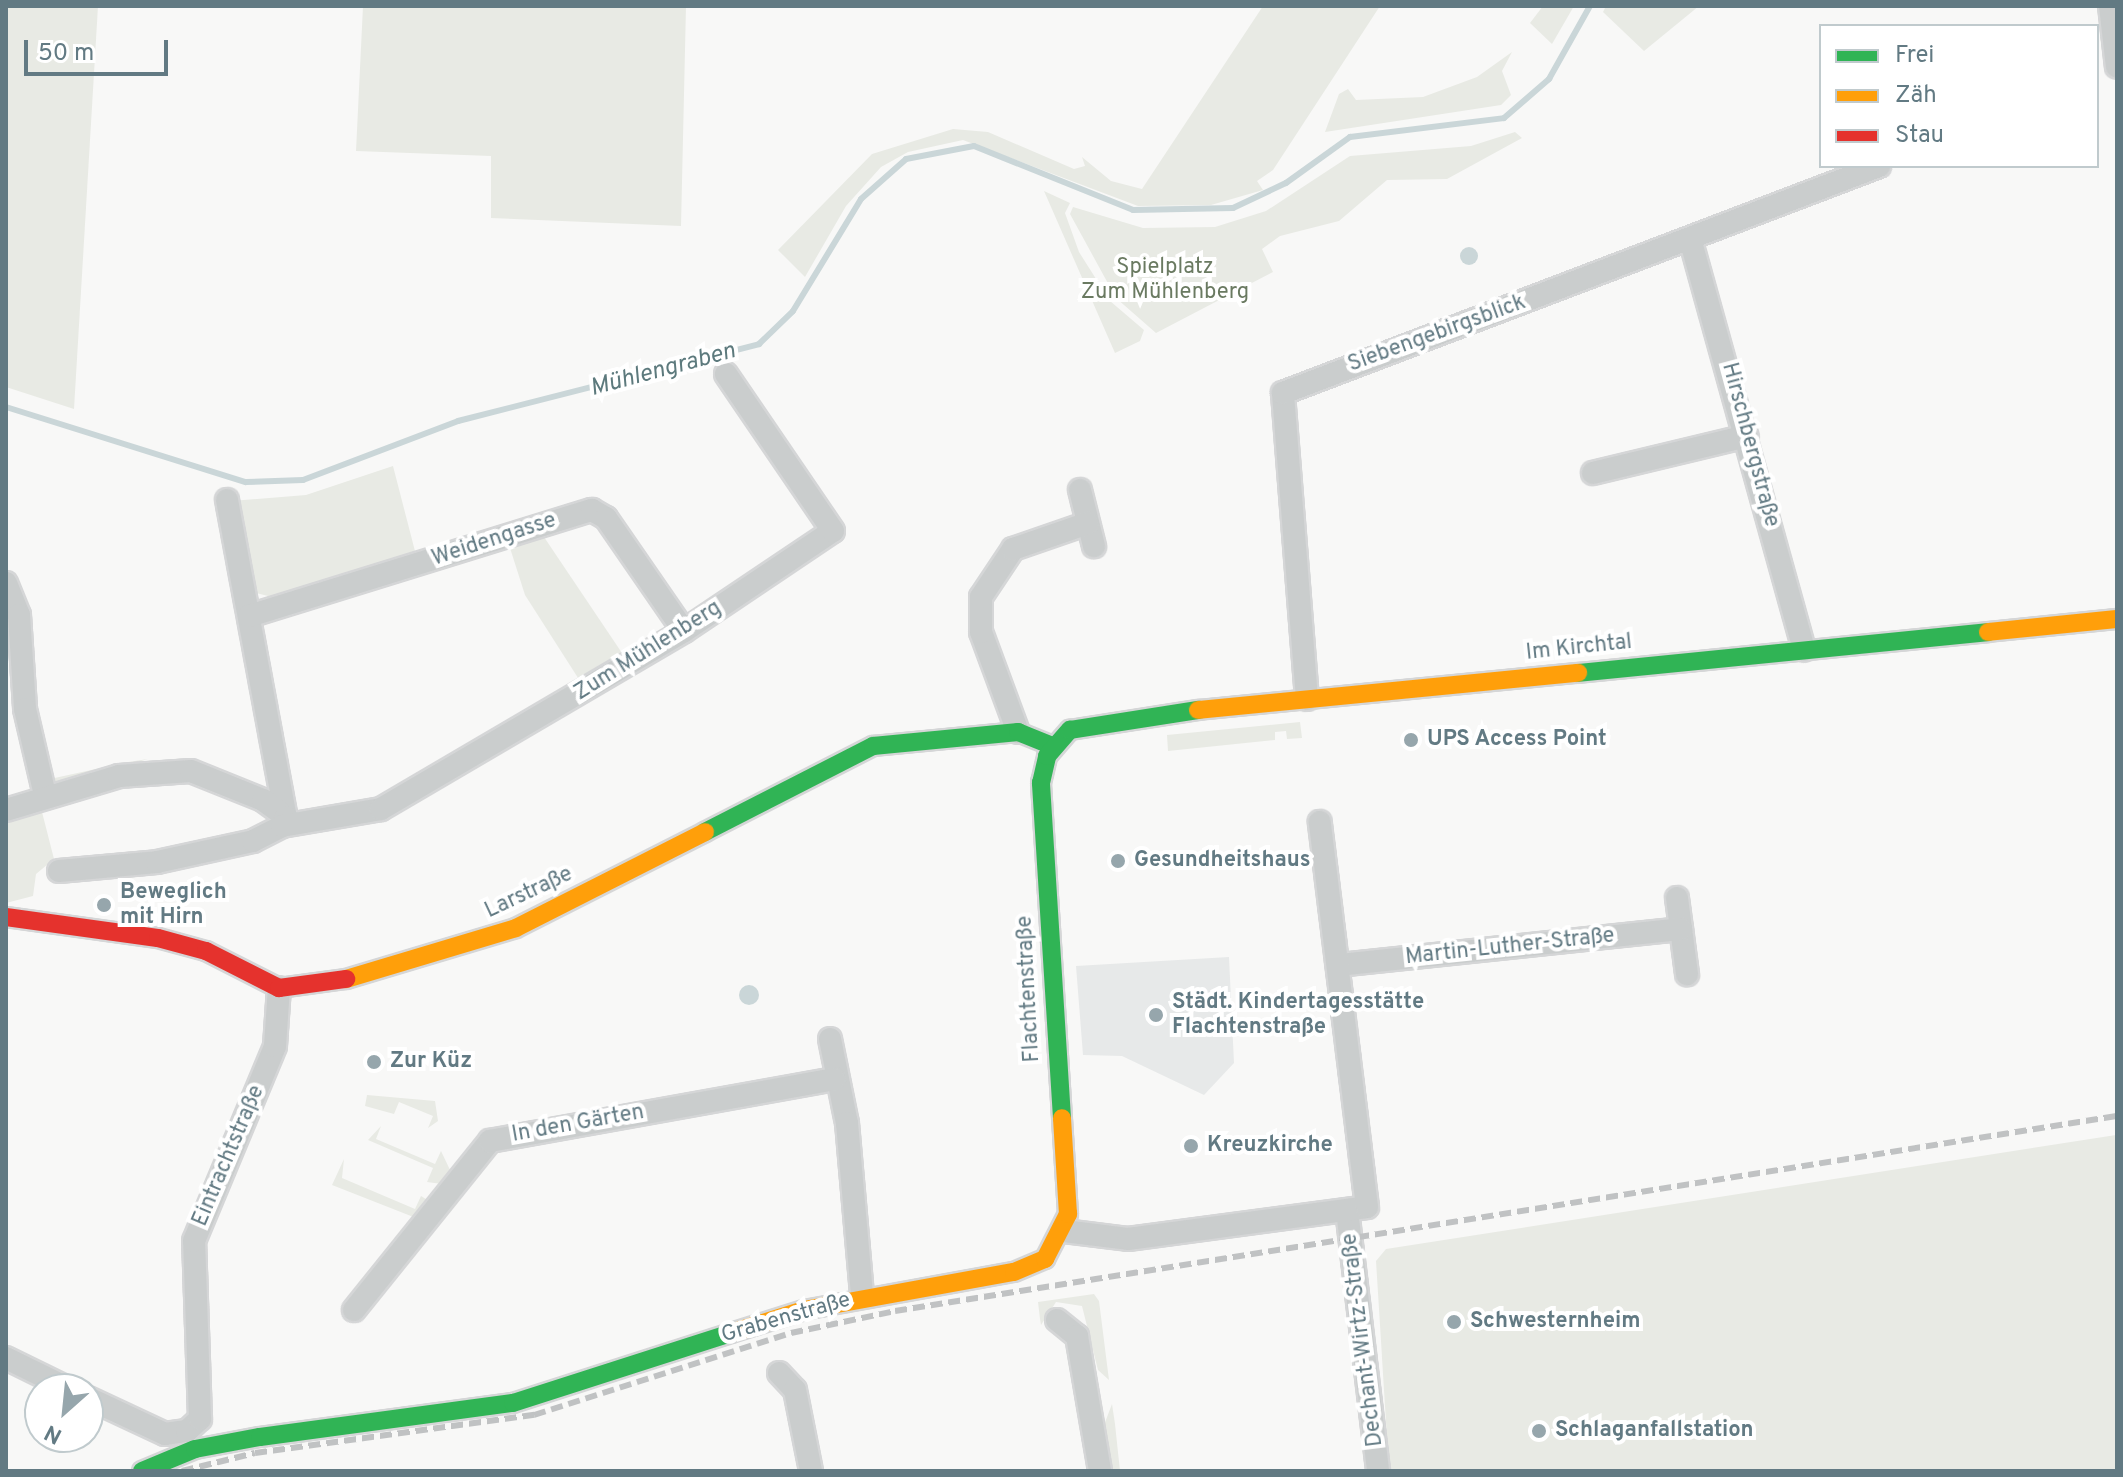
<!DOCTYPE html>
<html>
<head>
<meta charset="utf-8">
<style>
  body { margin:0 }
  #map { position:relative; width:2123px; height:1477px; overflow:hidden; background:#f8f8f7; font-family:Overpass,sans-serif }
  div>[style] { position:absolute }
  .built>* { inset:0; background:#e7e9e9 }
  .green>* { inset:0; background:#e8eae4 }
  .water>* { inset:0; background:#cad6d8 }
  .round { border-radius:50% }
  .stream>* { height:6px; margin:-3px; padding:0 3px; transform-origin:3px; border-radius:3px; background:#cad6d8 }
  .roads { filter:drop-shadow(2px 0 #d5d6d7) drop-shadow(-2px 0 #d5d6d7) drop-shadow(0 2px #d5d6d7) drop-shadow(0 -2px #d5d6d7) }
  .street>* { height:22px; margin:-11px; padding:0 11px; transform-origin:11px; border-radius:11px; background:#cacdcd }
  .fast>* { height:18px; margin:-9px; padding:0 9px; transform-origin:9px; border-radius:9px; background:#30b455 }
  .slow>* { height:18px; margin:-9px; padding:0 9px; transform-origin:9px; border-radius:9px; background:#ff9f0a }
  .jam>* { height:18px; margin:-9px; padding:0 9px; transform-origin:9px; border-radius:9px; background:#e5322d }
  .rail>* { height:6px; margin-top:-3px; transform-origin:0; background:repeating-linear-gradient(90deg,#c0c2c3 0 12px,transparent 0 18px) }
  .dots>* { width:22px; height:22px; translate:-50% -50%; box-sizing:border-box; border:4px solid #fff; border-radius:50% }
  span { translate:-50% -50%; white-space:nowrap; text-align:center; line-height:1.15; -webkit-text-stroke:8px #fff; paint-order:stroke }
  .park-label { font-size:22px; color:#6a7a61 }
  .street-label { font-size:22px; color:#627a83 }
  .poi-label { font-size:22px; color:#627a83; font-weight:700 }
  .left { translate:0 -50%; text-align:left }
  .water-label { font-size:24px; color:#5d7a7d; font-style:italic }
  .frame { position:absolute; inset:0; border:8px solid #627a83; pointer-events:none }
  .legend { position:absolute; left:1819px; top:24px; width:280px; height:144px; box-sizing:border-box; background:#fff; border:2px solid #c0cacd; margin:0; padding:10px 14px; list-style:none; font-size:24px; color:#627a83 }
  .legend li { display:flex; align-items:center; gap:16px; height:40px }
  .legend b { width:40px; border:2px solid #c0cacd }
  .north { position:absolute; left:24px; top:1373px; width:80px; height:80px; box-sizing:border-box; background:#fff; border:2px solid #c0cacd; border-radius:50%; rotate:207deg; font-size:22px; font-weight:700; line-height:32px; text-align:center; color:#627a83 }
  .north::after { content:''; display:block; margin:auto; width:28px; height:36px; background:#96a6ac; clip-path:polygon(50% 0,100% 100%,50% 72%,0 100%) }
  .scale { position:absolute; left:24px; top:40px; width:144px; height:36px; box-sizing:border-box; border:4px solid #627a83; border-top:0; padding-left:10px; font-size:24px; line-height:28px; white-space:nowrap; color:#627a83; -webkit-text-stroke:6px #fff; paint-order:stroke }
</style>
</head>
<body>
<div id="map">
  <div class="built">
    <div style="clip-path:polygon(1229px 957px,1234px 1063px,1204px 1095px,1122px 1056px,1083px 1055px,1076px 966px)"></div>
  </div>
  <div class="green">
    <div style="clip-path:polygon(6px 6px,98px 6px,74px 409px,6px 387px)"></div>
    <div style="clip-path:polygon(363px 6px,686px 6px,681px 226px,491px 218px,491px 156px,356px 151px)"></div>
    <div style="clip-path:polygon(1263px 6px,1380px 6px,1273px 170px,1257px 181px,1263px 190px,1211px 205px,1138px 206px,963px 140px,908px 152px,881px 167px,846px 206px,805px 277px,778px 250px,872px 154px,953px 129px,988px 132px,1074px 169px,1085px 166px,1082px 157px,1111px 181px,1142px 189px)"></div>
    <div style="clip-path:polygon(1543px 6px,1574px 6px,1552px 44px,1530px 23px)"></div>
    <div style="clip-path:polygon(1606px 6px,1699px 6px,1644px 51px,1603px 12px)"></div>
    <div style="clip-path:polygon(1512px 52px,1502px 71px,1511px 95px,1501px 105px,1325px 132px,1339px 94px,1348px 89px,1356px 100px,1423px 97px,1477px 77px)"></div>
    <div style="clip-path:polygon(1515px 132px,1522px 138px,1447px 179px,1387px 180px,1339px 221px,1280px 236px,1262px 249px,1273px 272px,1156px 333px,1116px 298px,1070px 214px,1073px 207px,1143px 228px,1215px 227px,1266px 211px,1350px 156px,1471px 146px)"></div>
    <div style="clip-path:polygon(1044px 191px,1070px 203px,1065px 213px,1079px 252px,1110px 301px,1144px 330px,1140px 341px,1115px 353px)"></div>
    <div style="clip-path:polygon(393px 466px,416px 555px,276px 598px,256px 593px,231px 501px,306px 495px)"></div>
    <div style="clip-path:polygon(544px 537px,624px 656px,580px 681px,525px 595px,510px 548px)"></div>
    <div style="clip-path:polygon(1300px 722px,1302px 738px,1287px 739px,1286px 731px,1275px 732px,1275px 740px,1168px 751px,1167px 735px)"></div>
    <div style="clip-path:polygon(148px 759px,58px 786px,50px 779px,128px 762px)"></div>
    <div style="clip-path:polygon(42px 812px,54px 859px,36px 874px,33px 896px,6px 903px,6px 818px)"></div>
    <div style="clip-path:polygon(367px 1095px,435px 1101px,438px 1121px,428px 1128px,433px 1116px,399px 1102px,394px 1114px,365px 1106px)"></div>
    <div style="clip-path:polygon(381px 1126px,376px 1139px,435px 1164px,441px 1151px,451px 1172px,442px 1184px,427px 1182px,433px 1168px,368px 1140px)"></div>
    <div style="clip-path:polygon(2116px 1135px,2117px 1471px,1389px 1470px,1376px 1261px,1386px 1249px)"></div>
    <div style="clip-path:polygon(344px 1159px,342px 1178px,415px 1209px,421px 1196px,429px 1201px,416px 1218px,332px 1185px)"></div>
    <div style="clip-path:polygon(1094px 1294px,1099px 1301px,1109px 1380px,1098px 1370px,1082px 1306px,1056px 1302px,1041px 1325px,1040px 1319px,1038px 1302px)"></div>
    <div style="clip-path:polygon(1112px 1404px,1115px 1424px,1120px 1471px,1109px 1471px,1104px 1425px)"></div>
  </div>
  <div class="water">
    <div class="round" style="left:1460px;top:247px;width:18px;height:18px"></div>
    <div class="round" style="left:739px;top:985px;width:20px;height:20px"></div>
  </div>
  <div class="stream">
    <div style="left:6px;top:407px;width:251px;rotate:17.4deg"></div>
    <div style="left:246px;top:482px;width:57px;rotate:-2deg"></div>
    <div style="left:303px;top:480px;width:166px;rotate:-20.8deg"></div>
    <div style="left:458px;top:421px;width:311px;rotate:-14.3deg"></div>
    <div style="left:759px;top:344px;width:47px;rotate:-44.1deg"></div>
    <div style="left:793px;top:311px;width:131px;rotate:-58.7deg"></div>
    <div style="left:861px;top:199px;width:60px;rotate:-41.6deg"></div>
    <div style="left:906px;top:159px;width:69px;rotate:-10.8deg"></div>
    <div style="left:974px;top:146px;width:171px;rotate:21.9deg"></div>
    <div style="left:1133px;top:210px;width:100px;rotate:-1.1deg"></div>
    <div style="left:1233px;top:208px;width:59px;rotate:-25.3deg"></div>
    <div style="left:1286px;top:183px;width:79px;rotate:-35.7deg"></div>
    <div style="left:1350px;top:137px;width:155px;rotate:-7deg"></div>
    <div style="left:1504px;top:118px;width:60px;rotate:-40.9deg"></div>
    <div style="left:1549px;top:79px;width:84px;rotate:-60.7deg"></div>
  </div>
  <div class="roads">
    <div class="street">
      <div style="left:2110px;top:6px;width:61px;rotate:83.5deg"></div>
      <div style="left:1691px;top:242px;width:423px;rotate:74.5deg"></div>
      <div style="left:1593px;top:473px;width:158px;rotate:-13.5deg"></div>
      <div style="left:1080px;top:490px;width:58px;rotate:76deg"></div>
      <div style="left:227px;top:500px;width:322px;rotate:79.5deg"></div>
      <div style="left:6px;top:583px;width:35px;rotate:68deg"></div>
      <div style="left:19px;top:615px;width:94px;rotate:86.3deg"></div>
      <div style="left:25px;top:709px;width:88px;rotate:76.9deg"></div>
      <div style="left:249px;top:616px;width:359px;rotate:-17.2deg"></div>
      <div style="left:592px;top:510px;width:16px;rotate:30deg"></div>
      <div style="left:606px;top:518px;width:137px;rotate:55.4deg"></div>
      <div style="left:1307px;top:699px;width:307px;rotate:-94.5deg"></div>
      <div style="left:1283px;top:393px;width:638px;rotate:-20.85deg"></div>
      <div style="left:1018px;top:732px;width:107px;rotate:-110.3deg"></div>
      <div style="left:981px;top:632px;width:35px;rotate:-90deg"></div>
      <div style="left:981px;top:597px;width:58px;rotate:-56.3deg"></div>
      <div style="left:1013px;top:549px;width:79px;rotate:-19.1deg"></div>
      <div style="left:6px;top:810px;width:118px;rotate:-16.7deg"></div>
      <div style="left:119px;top:776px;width:72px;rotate:-4deg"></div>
      <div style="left:191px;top:771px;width:78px;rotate:21.9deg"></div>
      <div style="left:263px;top:800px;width:29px;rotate:36deg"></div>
      <div style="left:286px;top:817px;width:10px;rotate:114deg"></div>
      <div style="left:59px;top:871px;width:98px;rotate:-5.2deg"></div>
      <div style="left:157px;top:862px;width:98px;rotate:-12.3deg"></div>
      <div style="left:253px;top:841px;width:33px;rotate:-27deg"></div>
      <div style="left:282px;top:826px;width:100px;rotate:-9.7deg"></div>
      <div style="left:381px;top:809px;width:351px;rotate:-30.4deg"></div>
      <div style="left:684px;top:631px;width:179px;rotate:-33.9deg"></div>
      <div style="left:833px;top:531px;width:190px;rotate:-124.3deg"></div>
      <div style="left:1677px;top:898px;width:77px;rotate:82.5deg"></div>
      <div style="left:1339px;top:965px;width:344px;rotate:-6deg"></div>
      <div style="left:830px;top:1039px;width:86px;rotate:78.6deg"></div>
      <div style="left:847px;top:1123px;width:174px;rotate:85deg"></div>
      <div style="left:1347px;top:1210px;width:263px;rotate:83.2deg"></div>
      <div style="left:1064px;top:1231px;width:64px;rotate:7.1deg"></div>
      <div style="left:1128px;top:1239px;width:241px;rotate:-7.6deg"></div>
      <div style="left:1367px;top:1207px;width:388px;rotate:-97deg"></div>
      <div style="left:354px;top:1310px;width:217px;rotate:-51.2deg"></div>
      <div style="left:490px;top:1141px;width:350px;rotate:-10.2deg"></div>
      <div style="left:1057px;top:1320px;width:26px;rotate:39deg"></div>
      <div style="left:1077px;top:1336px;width:137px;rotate:80.3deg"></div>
      <div style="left:6px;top:1358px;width:70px;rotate:26.2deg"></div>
      <div style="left:779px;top:1373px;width:23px;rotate:47deg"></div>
      <div style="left:795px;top:1390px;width:83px;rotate:78.8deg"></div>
      <div style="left:88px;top:1398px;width:85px;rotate:25.1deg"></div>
      <div style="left:165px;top:1434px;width:22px;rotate:-8deg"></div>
      <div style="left:187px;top:1431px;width:18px;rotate:-43deg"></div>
      <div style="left:200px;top:1419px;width:178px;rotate:-91.9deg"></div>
      <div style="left:194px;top:1241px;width:211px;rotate:-67.4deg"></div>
      <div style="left:275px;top:1046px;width:58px;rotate:-86.1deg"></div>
    </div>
    <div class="fast">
      <div style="left:1578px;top:673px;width:412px;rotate:-5.7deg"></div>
      <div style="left:705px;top:832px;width:189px;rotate:-27.1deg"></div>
      <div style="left:873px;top:746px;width:146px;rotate:-5.5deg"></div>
      <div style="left:1018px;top:732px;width:38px;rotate:22deg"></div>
      <div style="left:1062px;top:1118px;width:336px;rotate:-93.6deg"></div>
      <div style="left:1041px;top:783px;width:28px;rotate:-77deg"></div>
      <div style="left:1047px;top:756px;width:35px;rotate:-49deg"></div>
      <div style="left:1070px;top:730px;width:130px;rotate:-8.9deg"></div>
      <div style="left:142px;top:1471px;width:57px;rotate:-22.5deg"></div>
      <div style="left:195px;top:1449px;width:66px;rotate:-10.5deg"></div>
      <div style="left:260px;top:1437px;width:255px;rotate:-7.7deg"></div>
      <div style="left:513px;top:1403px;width:229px;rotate:-17.8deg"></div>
    </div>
    <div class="slow">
      <div style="left:1988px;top:632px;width:130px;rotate:-5.8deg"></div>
      <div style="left:1198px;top:710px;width:382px;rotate:-5.6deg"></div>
      <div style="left:346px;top:979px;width:177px;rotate:-16.7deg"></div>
      <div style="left:516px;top:928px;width:212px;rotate:-26.9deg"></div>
      <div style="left:731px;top:1333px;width:77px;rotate:-17.5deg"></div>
      <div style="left:804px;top:1310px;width:213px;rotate:-10.3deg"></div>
      <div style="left:1014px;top:1272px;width:34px;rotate:-23deg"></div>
      <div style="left:1045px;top:1259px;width:51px;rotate:-62.9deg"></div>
      <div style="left:1068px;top:1214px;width:96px;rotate:-93.6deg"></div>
    </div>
    <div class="jam">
      <div style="left:6px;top:917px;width:153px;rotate:7.9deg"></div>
      <div style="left:158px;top:938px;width:50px;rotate:15.2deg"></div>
      <div style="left:206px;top:951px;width:82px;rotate:26.9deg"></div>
      <div style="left:279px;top:988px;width:68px;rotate:-7.7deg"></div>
    </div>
  </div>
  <div class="rail">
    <div style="left:182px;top:1471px;width:75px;rotate:-13.9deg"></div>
    <div style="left:255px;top:1453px;width:282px;rotate:-7.8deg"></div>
    <div style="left:534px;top:1415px;width:270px;rotate:-17.7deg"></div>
    <div style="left:791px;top:1333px;width:106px;rotate:-11.9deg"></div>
    <div style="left:895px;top:1311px;width:1237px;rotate:-9.07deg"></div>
  </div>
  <div class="dots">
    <div style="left:1411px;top:740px;background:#96a6ac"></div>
    <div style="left:1118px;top:861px;background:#96a6ac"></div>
    <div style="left:104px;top:905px;background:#96a6ac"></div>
    <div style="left:1156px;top:1015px;background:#96a6ac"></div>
    <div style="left:374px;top:1062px;background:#96a6ac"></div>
    <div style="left:1191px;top:1146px;background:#96a6ac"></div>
    <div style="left:1454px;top:1322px;background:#96a6ac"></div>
    <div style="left:1539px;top:1431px;background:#96a6ac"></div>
  </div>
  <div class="park-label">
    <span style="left:1165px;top:280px">Spielplatz<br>Zum Mühlenberg</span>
  </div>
  <div class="street-label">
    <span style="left:1437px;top:334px;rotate:-20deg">Siebengebirgsblick</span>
    <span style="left:1750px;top:445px;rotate:75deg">Hirschbergstraße</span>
    <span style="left:494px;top:540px;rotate:-18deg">Weidengasse</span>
    <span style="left:1579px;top:648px;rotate:-6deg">Im Kirchtal</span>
    <span style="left:648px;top:651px;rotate:-32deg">Zum Mühlenberg</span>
    <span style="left:529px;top:893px;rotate:-25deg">Larstraße</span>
    <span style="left:1510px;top:947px;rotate:-6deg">Martin-Luther-Straße</span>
    <span style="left:1029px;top:989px;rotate:-93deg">Flachtenstraße</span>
    <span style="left:578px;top:1124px;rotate:-10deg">In den Gärten</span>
    <span style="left:229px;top:1156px;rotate:-67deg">Eintrachtstraße</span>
    <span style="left:786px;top:1318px;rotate:-16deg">Grabenstraße</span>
    <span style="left:1363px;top:1340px;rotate:-97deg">Dechant-Wirtz-Straße</span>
  </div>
  <div class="poi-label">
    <span class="left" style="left:1427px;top:740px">UPS Access Point</span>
    <span class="left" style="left:1134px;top:861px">Gesundheitshaus</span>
    <span class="left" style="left:120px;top:905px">Beweglich<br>mit Hirn</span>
    <span class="left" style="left:1172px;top:1015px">Städt. Kindertagesstätte<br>Flachtenstraße</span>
    <span class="left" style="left:390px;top:1062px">Zur Küz</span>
    <span class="left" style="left:1207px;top:1146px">Kreuzkirche</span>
    <span class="left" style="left:1470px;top:1322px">Schwesternheim</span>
    <span class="left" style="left:1555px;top:1431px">Schlaganfallstation</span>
  </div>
  <div class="water-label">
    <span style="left:663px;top:371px;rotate:-15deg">Mühlengraben</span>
  </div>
  <div class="frame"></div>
  <ul class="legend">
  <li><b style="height:10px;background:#30b455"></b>Frei</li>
  <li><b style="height:10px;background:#ff9f0a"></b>Zäh</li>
  <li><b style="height:10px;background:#e5322d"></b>Stau</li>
  </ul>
  <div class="north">N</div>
  <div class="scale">50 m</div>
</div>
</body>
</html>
